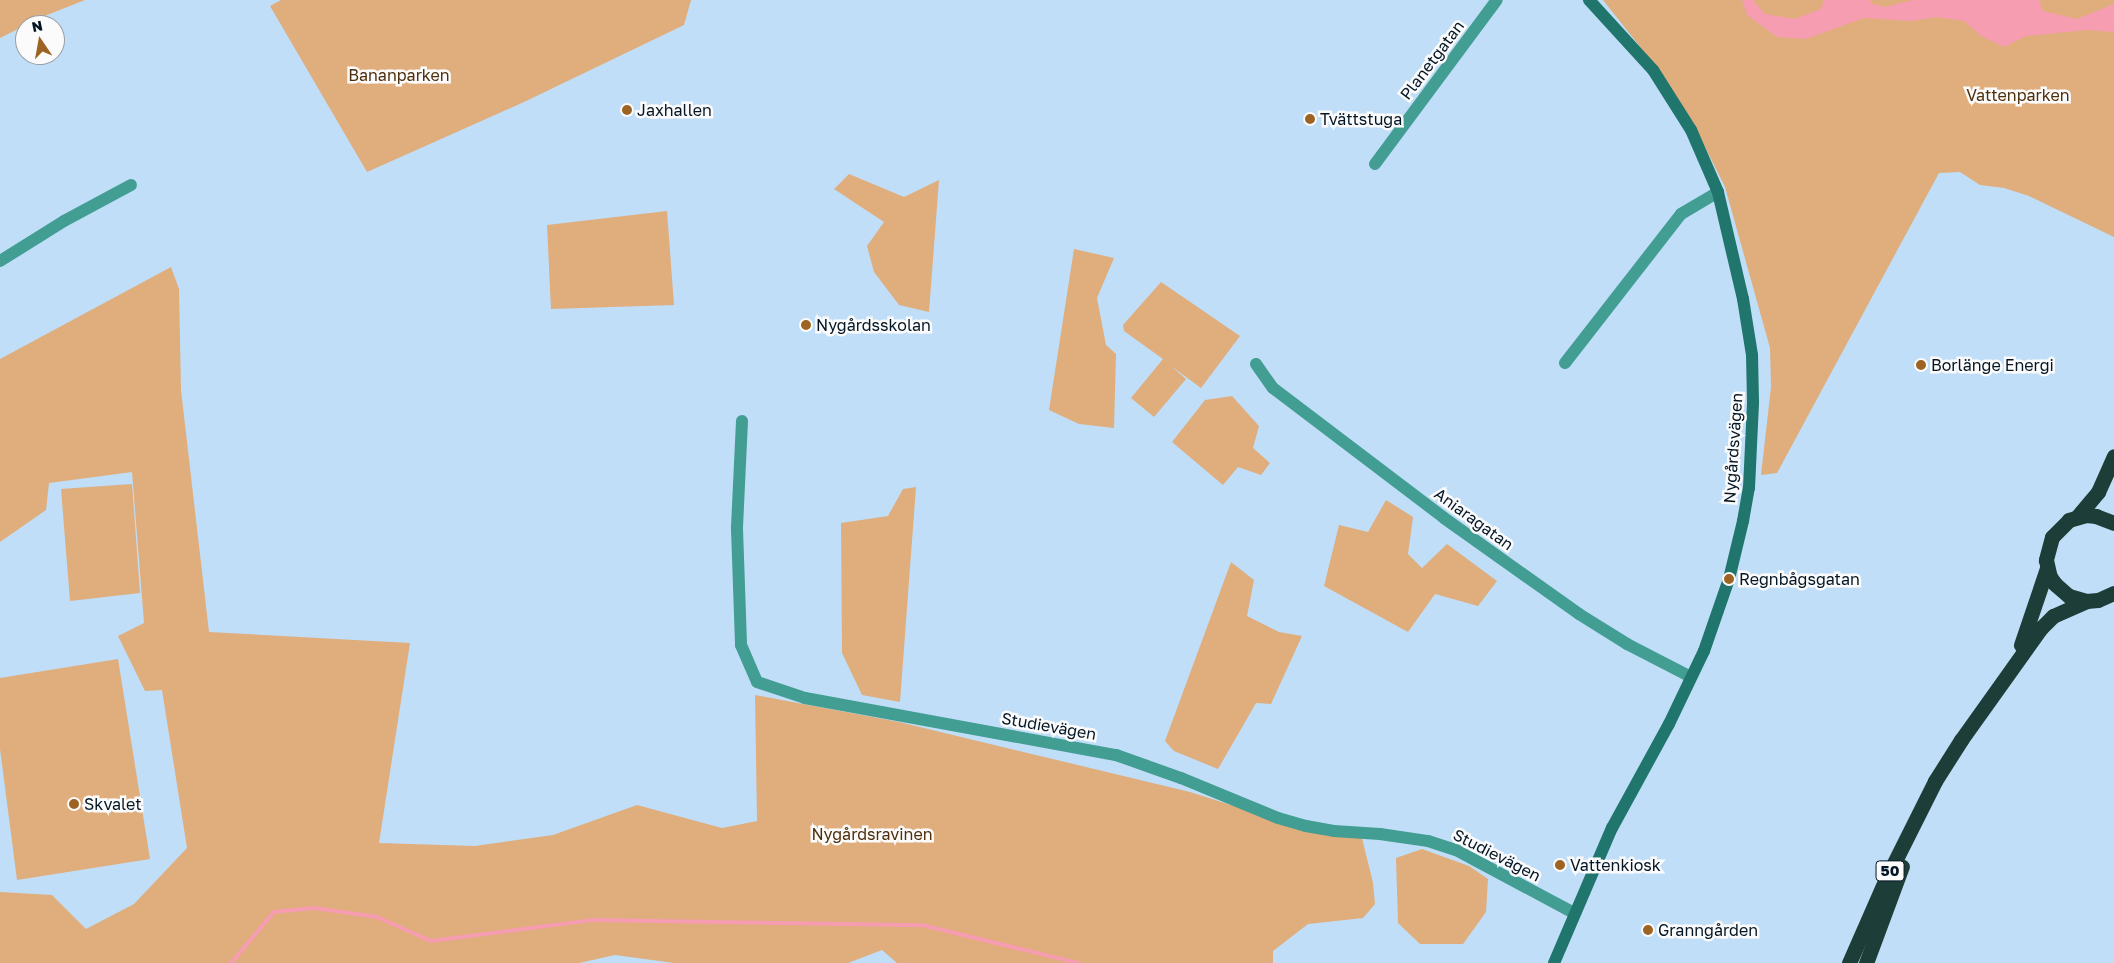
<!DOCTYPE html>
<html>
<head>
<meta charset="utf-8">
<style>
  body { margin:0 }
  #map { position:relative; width:2114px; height:963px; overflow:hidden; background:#c0def8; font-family:"Golos Text",sans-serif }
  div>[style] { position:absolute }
  .green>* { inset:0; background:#e0ad7c }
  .water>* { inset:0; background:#f69db1 }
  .stream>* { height:4px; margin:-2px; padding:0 2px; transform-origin:2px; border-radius:2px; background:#f69db1 }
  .street>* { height:12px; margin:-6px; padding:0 6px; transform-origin:6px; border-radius:6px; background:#429d93 }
  .secondary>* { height:12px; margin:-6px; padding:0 6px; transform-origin:6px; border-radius:6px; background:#20756c }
  .highway>* { height:15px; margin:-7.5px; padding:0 7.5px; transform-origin:7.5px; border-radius:7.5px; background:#1d3d39 }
  .dots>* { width:14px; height:14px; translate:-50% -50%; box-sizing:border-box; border:2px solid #fbfbfb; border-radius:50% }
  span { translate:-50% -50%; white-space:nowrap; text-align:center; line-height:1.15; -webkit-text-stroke:5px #fbfbfb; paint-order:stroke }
  .shield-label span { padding:1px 4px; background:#fbfbfb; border:1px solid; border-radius:4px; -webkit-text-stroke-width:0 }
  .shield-label { font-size:15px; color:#041625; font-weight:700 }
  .street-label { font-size:16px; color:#041625 }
  .park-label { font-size:16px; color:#4e2f0b }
  .poi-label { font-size:16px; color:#041625 }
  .left { translate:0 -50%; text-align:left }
  .north { position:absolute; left:15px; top:15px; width:50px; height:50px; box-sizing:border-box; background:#fbfbfb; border:1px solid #989fa5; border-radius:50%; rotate:348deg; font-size:14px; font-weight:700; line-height:20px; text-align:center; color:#041625 }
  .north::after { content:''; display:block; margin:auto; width:18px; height:22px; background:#9d6322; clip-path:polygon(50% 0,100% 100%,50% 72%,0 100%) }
</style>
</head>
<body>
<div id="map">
  <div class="green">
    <div style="clip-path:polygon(0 0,85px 0,42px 17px,0 38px)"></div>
    <div style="clip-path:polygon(281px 0,691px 0,684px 25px,524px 102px,367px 172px,270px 6px)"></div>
    <div style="clip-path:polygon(1603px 0,2114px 0,2114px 237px,2029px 196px,2004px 188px,1980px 185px,1960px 172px,1939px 173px,1777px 473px,1761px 475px,1771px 387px,1770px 348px,1725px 187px,1699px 135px,1660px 72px)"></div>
    <div style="clip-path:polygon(849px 174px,904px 197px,939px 180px,929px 312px,899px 305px,874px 272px,867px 246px,884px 222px,834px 189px)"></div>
    <div style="clip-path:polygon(667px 211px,674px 305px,551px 309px,547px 225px)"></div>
    <div style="clip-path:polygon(1074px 249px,1114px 258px,1097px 298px,1106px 345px,1116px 354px,1114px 428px,1079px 424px,1049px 410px)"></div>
    <div style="clip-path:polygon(171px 267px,179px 289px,181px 390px,209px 632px,410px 643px,379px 843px,475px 846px,553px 835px,637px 805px,722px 828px,757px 821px,755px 695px,899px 722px,1190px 792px,1313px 831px,1362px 838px,1373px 883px,1375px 904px,1363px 918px,1308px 924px,1273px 951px,1273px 963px,897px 963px,882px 950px,848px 963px,674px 963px,615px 955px,579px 963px,0 963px,0 892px,52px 895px,86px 929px,134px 904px,187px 848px,162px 690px,145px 691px,118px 636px,144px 623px,132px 472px,49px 483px,46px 510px,0 542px,0 359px)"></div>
    <div style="clip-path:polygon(1161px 282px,1240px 336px,1201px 388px,1171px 366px,1186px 379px,1154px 417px,1131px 398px,1163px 359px,1124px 331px,1123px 325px)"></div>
    <div style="clip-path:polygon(1232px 396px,1259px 426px,1253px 448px,1270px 463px,1261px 475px,1238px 467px,1223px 485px,1172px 442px,1205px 400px)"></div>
    <div style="clip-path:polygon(132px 484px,140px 593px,70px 601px,61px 489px)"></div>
    <div style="clip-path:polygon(916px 487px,900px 702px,862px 695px,842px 653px,841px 523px,888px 516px,903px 489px)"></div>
    <div style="clip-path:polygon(1386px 500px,1413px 517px,1408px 554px,1422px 568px,1447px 544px,1497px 581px,1478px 606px,1435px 594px,1408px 632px,1324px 586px,1339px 525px,1368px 532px)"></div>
    <div style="clip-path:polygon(1231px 562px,1254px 580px,1247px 616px,1279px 632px,1302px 636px,1271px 704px,1256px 703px,1218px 769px,1174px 751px,1165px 741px)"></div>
    <div style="clip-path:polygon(118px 659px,150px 859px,17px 880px,0 749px,0 678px)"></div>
    <div style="clip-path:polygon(1422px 849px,1469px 866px,1488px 879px,1486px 912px,1463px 944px,1420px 944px,1398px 923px,1396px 858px)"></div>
  </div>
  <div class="water">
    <div style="clip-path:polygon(1742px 0,1753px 0,1765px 14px,1794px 19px,1821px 9px,1824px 0,1869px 0,1873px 4px,1885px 7px,1913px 0,2039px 0,2043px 11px,2077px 19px,2114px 4px,2114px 32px,2087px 30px,2026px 36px,2004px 47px,1981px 36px,1964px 21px,1937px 17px,1912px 21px,1864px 18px,1806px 39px,1777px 37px,1747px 15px)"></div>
  </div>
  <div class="stream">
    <div style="left:231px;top:963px;width:67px;rotate:-49.9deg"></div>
    <div style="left:274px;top:912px;width:40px;rotate:-5.7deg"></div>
    <div style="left:314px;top:908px;width:64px;rotate:8.1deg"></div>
    <div style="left:377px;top:917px;width:59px;rotate:24deg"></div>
    <div style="left:431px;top:941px;width:162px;rotate:-7.4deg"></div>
    <div style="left:592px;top:920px;width:330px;rotate:0.9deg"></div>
    <div style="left:922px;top:925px;width:161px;rotate:13.7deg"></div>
  </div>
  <div class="street">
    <div style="left:1375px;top:164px;width:204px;rotate:-53.4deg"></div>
    <div style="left:0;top:261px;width:75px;rotate:-32deg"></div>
    <div style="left:64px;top:221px;width:76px;rotate:-28.2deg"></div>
    <div style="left:1565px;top:363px;width:189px;rotate:-52.1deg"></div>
    <div style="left:1681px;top:214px;width:43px;rotate:-30.7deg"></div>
    <div style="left:1256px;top:364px;width:29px;rotate:55deg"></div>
    <div style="left:1273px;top:388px;width:215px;rotate:37.2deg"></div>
    <div style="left:1444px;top:518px;width:166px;rotate:35.4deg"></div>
    <div style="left:1579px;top:614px;width:57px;rotate:32deg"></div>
    <div style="left:1627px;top:644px;width:72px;rotate:27.3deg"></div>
    <div style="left:742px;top:421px;width:108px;rotate:92.7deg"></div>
    <div style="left:737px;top:529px;width:116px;rotate:88deg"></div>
    <div style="left:741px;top:645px;width:40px;rotate:66.6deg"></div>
    <div style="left:757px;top:682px;width:51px;rotate:18.4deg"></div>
    <div style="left:805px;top:698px;width:316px;rotate:10.4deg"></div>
    <div style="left:1116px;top:755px;width:69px;rotate:19.5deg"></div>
    <div style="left:1181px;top:778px;width:105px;rotate:22.4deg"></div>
    <div style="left:1278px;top:818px;width:29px;rotate:16deg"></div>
    <div style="left:1306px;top:826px;width:28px;rotate:10deg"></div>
    <div style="left:1334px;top:831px;width:46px;rotate:3.7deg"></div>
    <div style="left:1380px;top:834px;width:49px;rotate:8.3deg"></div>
    <div style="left:1428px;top:841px;width:29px;rotate:18deg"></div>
    <div style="left:1456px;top:850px;width:134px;rotate:28.1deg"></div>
  </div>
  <div class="secondary">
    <div style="left:1554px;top:963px;width:147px;rotate:-66.8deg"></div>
    <div style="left:1612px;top:828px;width:119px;rotate:-61.3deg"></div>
    <div style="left:1669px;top:724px;width:81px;rotate:-64.4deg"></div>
    <div style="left:1704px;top:651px;width:76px;rotate:-70.9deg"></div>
    <div style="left:1729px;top:579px;width:60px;rotate:-76.4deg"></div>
    <div style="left:1743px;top:521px;width:34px;rotate:-80deg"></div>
    <div style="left:1749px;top:488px;width:86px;rotate:-87.3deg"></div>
    <div style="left:1753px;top:402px;width:47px;rotate:-91.2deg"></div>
    <div style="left:1752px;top:355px;width:57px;rotate:-99.1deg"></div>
    <div style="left:1743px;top:299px;width:110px;rotate:-103.2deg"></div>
    <div style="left:1718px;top:192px;width:68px;rotate:-113.5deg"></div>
    <div style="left:1691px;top:130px;width:71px;rotate:-122.3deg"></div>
    <div style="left:1653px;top:70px;width:95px;rotate:-132.4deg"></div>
  </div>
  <div class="highway">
    <div style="left:2077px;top:517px;width:33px;rotate:-50deg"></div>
    <div style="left:2098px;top:492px;width:39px;rotate:-66deg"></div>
    <div style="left:2114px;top:523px;width:19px;rotate:-159deg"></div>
    <div style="left:2096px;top:516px;width:10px;rotate:-174deg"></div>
    <div style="left:2086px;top:515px;width:18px;rotate:164deg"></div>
    <div style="left:2069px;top:520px;width:24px;rotate:135deg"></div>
    <div style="left:2052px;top:537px;width:24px;rotate:105deg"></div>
    <div style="left:2046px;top:560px;width:17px;rotate:77deg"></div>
    <div style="left:2050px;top:577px;width:9px;rotate:54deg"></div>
    <div style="left:2055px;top:584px;width:18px;rotate:41deg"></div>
    <div style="left:2069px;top:596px;width:18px;rotate:16deg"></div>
    <div style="left:2086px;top:601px;width:12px;rotate:-5deg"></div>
    <div style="left:2098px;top:600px;width:17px;rotate:-24deg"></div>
    <div style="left:2021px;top:645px;width:81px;rotate:-71.3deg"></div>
    <div style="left:1849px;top:963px;width:90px;rotate:-66.3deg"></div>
    <div style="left:1885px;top:881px;width:112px;rotate:-63.4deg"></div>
    <div style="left:1935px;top:781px;width:49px;rotate:-57.6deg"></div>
    <div style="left:1961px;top:740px;width:138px;rotate:-54.5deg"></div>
    <div style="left:2041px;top:628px;width:17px;rotate:-45deg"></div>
    <div style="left:2053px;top:616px;width:36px;rotate:-24deg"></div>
    <div style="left:1866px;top:963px;width:103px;rotate:-69.6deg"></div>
  </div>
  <div class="dots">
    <div style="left:627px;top:110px;background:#9d6322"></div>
    <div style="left:1310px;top:119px;background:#9d6322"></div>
    <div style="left:806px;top:325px;background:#9d6322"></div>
    <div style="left:1921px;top:365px;background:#9d6322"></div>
    <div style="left:1729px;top:579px;background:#9d6322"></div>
    <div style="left:74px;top:804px;background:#9d6322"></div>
    <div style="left:1560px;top:865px;background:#9d6322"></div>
    <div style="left:1648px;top:930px;background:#9d6322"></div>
  </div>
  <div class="shield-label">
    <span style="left:1890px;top:871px">50</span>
  </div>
  <div class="street-label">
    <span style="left:1432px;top:60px;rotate:-53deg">Planetgatan</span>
    <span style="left:1733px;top:448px;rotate:-86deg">Nygårdsvägen</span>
    <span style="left:1474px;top:519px;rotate:36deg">Aniaragatan</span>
    <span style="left:1049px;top:726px;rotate:10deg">Studievägen</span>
    <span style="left:1497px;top:855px;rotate:27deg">Studievägen</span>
  </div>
  <div class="park-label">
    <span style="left:399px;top:75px">Bananparken</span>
    <span style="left:2018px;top:95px">Vattenparken</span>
    <span style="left:872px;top:834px">Nygårdsravinen</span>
  </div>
  <div class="poi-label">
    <span class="left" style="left:637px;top:110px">Jaxhallen</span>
    <span class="left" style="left:1320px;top:119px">Tvättstuga</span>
    <span class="left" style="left:816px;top:325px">Nygårdsskolan</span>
    <span class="left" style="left:1931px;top:365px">Borlänge Energi</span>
    <span class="left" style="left:1739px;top:579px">Regnbågsgatan</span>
    <span class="left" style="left:84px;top:804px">Skvalet</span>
    <span class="left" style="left:1570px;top:865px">Vattenkiosk</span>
    <span class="left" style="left:1658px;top:930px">Granngården</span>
  </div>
  <div class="north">N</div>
</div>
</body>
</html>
